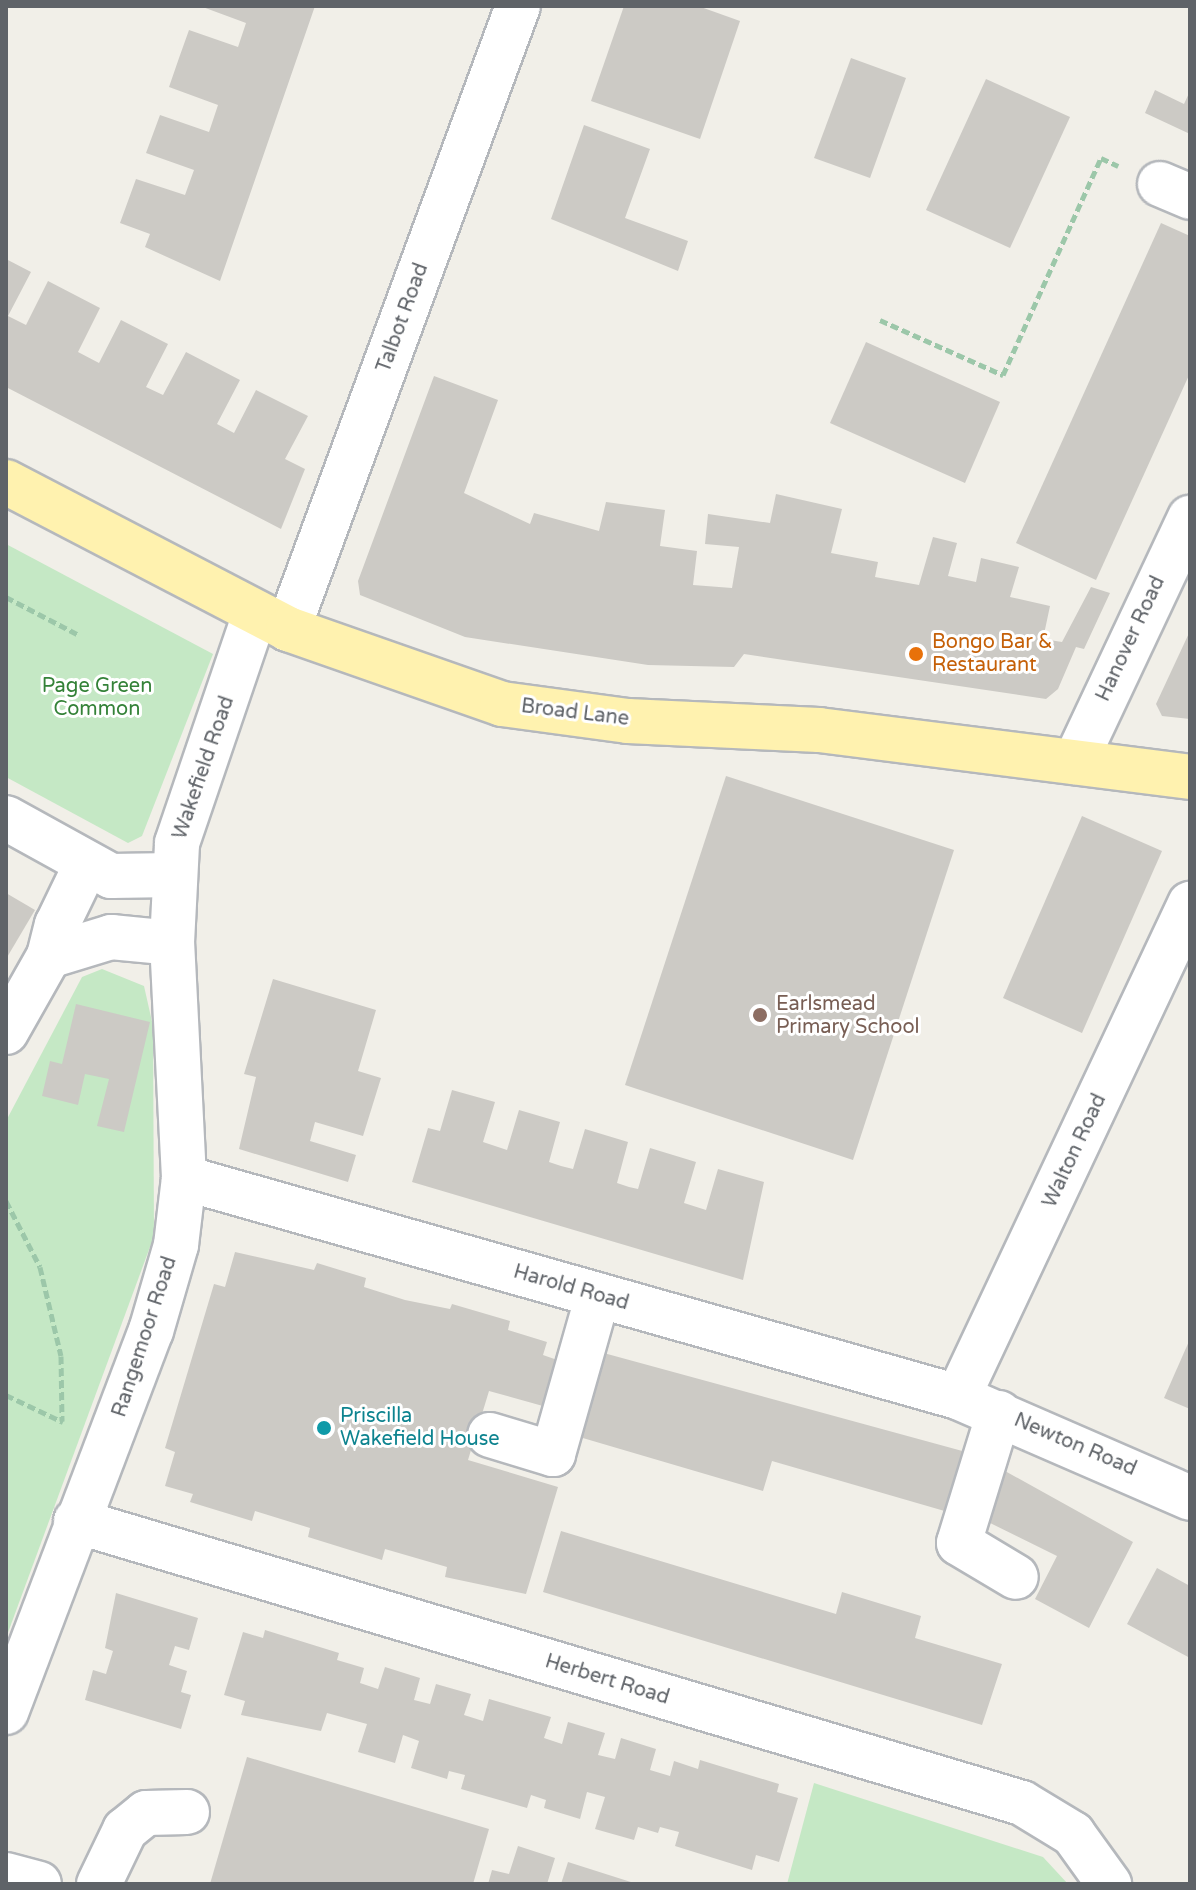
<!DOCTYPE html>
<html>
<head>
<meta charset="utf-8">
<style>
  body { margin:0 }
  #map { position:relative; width:1196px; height:1890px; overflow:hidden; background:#f1efe8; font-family:"Varela Round",sans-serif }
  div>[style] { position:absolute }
  .green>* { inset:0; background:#c5e8c5 }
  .building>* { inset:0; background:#cccac5 }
  .path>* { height:5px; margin-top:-2.5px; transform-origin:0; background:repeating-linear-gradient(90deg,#9cc7a9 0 8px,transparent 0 12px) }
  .roads { filter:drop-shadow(2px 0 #b5b8bc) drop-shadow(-2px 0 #b5b8bc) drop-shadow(0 2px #b5b8bc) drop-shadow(0 -2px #b5b8bc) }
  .minor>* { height:44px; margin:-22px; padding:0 22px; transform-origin:22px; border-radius:22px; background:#fff }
  .major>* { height:44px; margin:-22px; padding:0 22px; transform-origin:22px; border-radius:22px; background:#fff2af }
  .dots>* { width:22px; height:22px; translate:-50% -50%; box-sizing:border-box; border:4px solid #fff; border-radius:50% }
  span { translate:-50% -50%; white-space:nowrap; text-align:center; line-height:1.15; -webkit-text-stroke:6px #fff; paint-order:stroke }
  .street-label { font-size:20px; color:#5f6368 }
  .food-label { font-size:20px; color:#c56008 }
  .left { translate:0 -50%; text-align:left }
  .park-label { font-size:20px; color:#348238 }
  .education-label { font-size:20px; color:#785e54 }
  .culture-label { font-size:20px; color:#0d838f }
  .frame { position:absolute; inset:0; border:8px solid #5f6368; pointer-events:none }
</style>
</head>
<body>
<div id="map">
  <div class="green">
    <div style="clip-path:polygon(6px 544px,213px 654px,142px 836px,128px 843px,6px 777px)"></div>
    <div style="clip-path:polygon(102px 969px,144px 986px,153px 1026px,154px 1236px,6px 1638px,6px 1121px,82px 977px)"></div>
    <div style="clip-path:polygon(814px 1783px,1043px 1857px,1068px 1884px,787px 1884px)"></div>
  </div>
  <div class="building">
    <div style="clip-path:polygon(200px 6px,315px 6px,220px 281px,145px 247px,150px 234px,120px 223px,136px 179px,185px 195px,194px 170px,146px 153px,160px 115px,209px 132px,218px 105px,169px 87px,179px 58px,189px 30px,238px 47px,246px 23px)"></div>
    <div style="clip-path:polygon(624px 6px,698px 6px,740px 21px,700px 139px,591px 101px)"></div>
    <div style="clip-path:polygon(851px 58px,906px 78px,870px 178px,814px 158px)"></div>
    <div style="clip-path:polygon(986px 79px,1070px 117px,1010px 248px,926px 210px)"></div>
    <div style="clip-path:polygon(1155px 90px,1184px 104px,1190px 91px,1190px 134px,1145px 113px)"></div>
    <div style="clip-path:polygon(584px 125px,650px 149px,625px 218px,688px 241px,678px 271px,551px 219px)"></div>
    <div style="clip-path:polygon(1161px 223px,1190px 236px,1190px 373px,1096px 580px,1016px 543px)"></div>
    <div style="clip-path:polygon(6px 259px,31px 272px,8px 316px,26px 325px,48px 281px,100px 308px,78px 352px,99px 363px,121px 320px,168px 344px,146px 387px,163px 395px,186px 352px,240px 380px,217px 424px,234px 433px,256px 390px,308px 416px,285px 459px,305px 469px,281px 529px,6px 387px)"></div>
    <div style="clip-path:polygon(866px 342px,1000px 402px,965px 483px,830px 423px)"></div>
    <div style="clip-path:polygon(434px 376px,498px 400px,464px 493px,530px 524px,534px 513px,599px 531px,606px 502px,665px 510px,660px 546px,697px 551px,693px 585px,732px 588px,739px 547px,705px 544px,708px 514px,770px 523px,776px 494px,842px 509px,831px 553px,878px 562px,875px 577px,919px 585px,933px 537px,957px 543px,948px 576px,976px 582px,981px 558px,1019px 567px,1010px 597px,1050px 606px,1043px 639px,1062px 642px,1091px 587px,1110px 593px,1084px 649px,1076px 647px,1058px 689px,1046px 699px,744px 654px,734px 667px,648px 665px,465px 637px,360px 595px,358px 581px)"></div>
    <div style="clip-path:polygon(1190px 631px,1190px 719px,1162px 716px,1156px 704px)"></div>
    <div style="clip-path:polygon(726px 776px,954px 850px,853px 1160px,625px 1085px)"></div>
    <div style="clip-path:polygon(1082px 816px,1162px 851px,1082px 1033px,1003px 998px)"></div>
    <div style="clip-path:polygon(6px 893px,35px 910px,6px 959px)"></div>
    <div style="clip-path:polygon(273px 979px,376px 1010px,358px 1071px,381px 1078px,363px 1136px,315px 1122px,310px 1141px,356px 1155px,348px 1182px,239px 1149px,256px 1077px,244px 1074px)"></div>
    <div style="clip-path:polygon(76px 1004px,150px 1022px,124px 1132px,97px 1126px,109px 1079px,85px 1074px,78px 1105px,42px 1096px,50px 1061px,62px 1064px)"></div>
    <div style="clip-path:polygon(452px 1090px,495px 1102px,483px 1142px,507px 1150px,519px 1110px,560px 1122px,549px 1162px,561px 1166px,573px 1169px,585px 1129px,628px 1142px,617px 1183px,629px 1187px,638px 1189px,650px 1148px,696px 1162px,684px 1203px,706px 1210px,718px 1169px,764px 1182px,743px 1280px,412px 1182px,428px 1128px,440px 1131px)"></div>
    <div style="clip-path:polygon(235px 1252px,314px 1270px,317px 1263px,366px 1278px,364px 1287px,405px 1300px,450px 1309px,452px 1304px,510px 1321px,508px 1330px,547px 1342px,543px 1355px,563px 1362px,550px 1408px,489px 1391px,468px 1460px,558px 1487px,526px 1594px,445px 1577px,447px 1567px,385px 1549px,382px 1560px,308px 1537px,310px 1528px,255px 1511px,252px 1521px,190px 1502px,193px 1494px,165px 1486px,175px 1452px,165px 1448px,214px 1284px,225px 1287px)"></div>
    <div style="clip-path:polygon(1190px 1339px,1190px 1409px,1164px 1398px)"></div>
    <div style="clip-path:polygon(600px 1352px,966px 1452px,948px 1512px,772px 1461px,763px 1491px,576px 1436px)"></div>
    <div style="clip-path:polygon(996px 1466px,1133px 1542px,1089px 1628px,1035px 1599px,1057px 1556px,980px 1518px)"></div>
    <div style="clip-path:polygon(561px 1531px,836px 1614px,842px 1592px,921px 1616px,915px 1638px,1002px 1664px,982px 1725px,543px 1592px)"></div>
    <div style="clip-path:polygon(1157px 1568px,1190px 1586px,1190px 1658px,1127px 1624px)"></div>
    <div style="clip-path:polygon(116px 1593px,198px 1618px,189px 1650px,175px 1646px,169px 1665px,187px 1671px,181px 1692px,191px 1695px,181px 1729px,85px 1700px,93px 1670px,106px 1674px,113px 1651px,105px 1648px)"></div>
    <div style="clip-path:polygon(265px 1630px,339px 1653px,337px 1660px,364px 1668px,360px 1683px,378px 1689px,385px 1667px,420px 1678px,414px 1700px,430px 1704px,436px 1684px,471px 1694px,464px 1715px,483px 1721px,489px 1699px,551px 1717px,544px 1738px,562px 1744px,568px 1722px,605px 1733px,598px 1755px,615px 1759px,621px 1738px,656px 1749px,650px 1770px,670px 1776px,674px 1761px,698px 1769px,700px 1760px,779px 1784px,777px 1792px,798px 1798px,779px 1862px,756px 1855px,752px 1870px,675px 1846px,679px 1832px,660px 1827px,658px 1833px,638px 1827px,634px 1840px,595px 1829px,605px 1797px,587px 1792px,580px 1819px,544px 1808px,546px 1800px,531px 1795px,527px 1808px,461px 1789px,465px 1775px,449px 1771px,447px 1779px,411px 1768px,419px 1741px,403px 1735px,395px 1763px,358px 1752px,367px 1724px,327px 1713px,321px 1731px,241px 1715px,245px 1701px,224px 1695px,243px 1632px,263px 1638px)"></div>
    <div style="clip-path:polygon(247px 1757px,489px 1829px,473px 1884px,210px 1884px)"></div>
    <div style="clip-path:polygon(518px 1846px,555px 1858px,547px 1884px,488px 1884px,492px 1870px,509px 1874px)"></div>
    <div style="clip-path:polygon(568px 1862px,634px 1883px,634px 1884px,561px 1884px)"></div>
  </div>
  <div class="path">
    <div style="left:880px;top:320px;width:135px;rotate:24.1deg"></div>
    <div style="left:1003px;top:375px;width:238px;rotate:-65.7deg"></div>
    <div style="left:1101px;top:158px;width:19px;rotate:25deg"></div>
    <div style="left:6px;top:597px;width:80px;rotate:27.5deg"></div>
    <div style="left:6px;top:1201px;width:74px;rotate:62.7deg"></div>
    <div style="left:40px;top:1267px;width:91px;rotate:76.7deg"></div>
    <div style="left:61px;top:1356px;width:65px;rotate:89.1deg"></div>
    <div style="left:6px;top:1395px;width:63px;rotate:25.3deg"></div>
  </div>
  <div class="roads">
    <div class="minor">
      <div style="left:1160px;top:184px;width:33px;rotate:23deg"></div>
      <div style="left:288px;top:629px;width:664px;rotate:-69.74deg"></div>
      <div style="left:1075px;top:762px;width:270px;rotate:-64.8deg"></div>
      <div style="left:6px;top:818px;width:120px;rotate:28.9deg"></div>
      <div style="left:111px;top:876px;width:63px;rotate:-0.9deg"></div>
      <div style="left:49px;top:956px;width:65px;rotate:-17deg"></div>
      <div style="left:111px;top:937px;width:61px;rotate:5.6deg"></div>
      <div style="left:6px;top:1032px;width:87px;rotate:-60.5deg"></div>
      <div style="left:49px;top:956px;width:32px;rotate:-76deg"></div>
      <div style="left:57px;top:925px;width:67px;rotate:-64.2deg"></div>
      <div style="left:184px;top:1178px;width:804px;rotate:15.8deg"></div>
      <div style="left:958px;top:1397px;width:253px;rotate:23.5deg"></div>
      <div style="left:958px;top:1397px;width:545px;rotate:-64.8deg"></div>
      <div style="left:999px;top:1413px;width:136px;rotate:107.1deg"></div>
      <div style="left:959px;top:1543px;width:66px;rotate:30.8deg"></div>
      <div style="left:490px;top:1435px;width:66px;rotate:16.8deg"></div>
      <div style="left:553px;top:1454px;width:165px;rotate:-74.2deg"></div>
      <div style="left:76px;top:1521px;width:987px;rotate:16.6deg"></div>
      <div style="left:1022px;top:1803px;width:60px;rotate:31.3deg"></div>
      <div style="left:1073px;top:1834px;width:62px;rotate:54.2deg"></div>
      <div style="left:6px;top:1712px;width:408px;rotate:-69.2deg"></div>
      <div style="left:151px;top:1331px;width:90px;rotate:-73.8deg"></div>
      <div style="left:176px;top:1245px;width:67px;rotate:-83.2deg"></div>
      <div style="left:184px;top:1178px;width:235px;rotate:-92.9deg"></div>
      <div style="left:172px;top:943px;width:100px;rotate:-87.1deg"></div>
      <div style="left:177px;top:843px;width:242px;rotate:-71.2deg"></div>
      <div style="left:6px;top:1875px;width:34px;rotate:15deg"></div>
      <div style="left:99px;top:1884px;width:60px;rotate:-64.3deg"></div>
      <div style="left:125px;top:1830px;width:27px;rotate:-39deg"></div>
      <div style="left:146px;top:1813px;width:41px;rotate:-1.4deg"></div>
    </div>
    <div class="major">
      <div style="left:6px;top:482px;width:318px;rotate:27.5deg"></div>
      <div style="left:288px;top:629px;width:227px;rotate:19.3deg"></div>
      <div style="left:502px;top:704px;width:127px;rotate:7.7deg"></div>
      <div style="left:628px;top:721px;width:191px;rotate:2.7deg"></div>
      <div style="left:819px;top:730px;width:374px;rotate:7.2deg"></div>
    </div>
  </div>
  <div class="dots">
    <div style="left:916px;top:654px;background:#e8710a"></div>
    <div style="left:760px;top:1015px;background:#8d6e63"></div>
    <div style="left:324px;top:1428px;background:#0f9aa8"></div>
  </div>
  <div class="street-label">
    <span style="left:403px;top:318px;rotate:-70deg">Talbot Road</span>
    <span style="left:1131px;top:639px;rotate:-65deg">Hanover Road</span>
    <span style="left:575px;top:713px;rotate:7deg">Broad Lane</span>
    <span style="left:204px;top:768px;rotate:-71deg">Wakefield Road</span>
    <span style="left:1075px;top:1151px;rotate:-65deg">Walton Road</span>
    <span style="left:571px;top:1288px;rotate:16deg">Harold Road</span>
    <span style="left:145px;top:1337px;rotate:-72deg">Rangemoor Road</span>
    <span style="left:1075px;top:1445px;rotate:23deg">Newton Road</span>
    <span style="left:607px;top:1680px;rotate:17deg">Herbert Road</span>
  </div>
  <div class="food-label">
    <span class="left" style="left:932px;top:654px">Bongo Bar &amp;<br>Restaurant</span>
  </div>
  <div class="park-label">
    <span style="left:97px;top:698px">Page Green<br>Common</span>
  </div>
  <div class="education-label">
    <span class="left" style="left:776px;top:1016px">Earlsmead<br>Primary School</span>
  </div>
  <div class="culture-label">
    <span class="left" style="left:340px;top:1428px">Priscilla<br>Wakefield House</span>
  </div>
  <div class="frame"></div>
</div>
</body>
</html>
